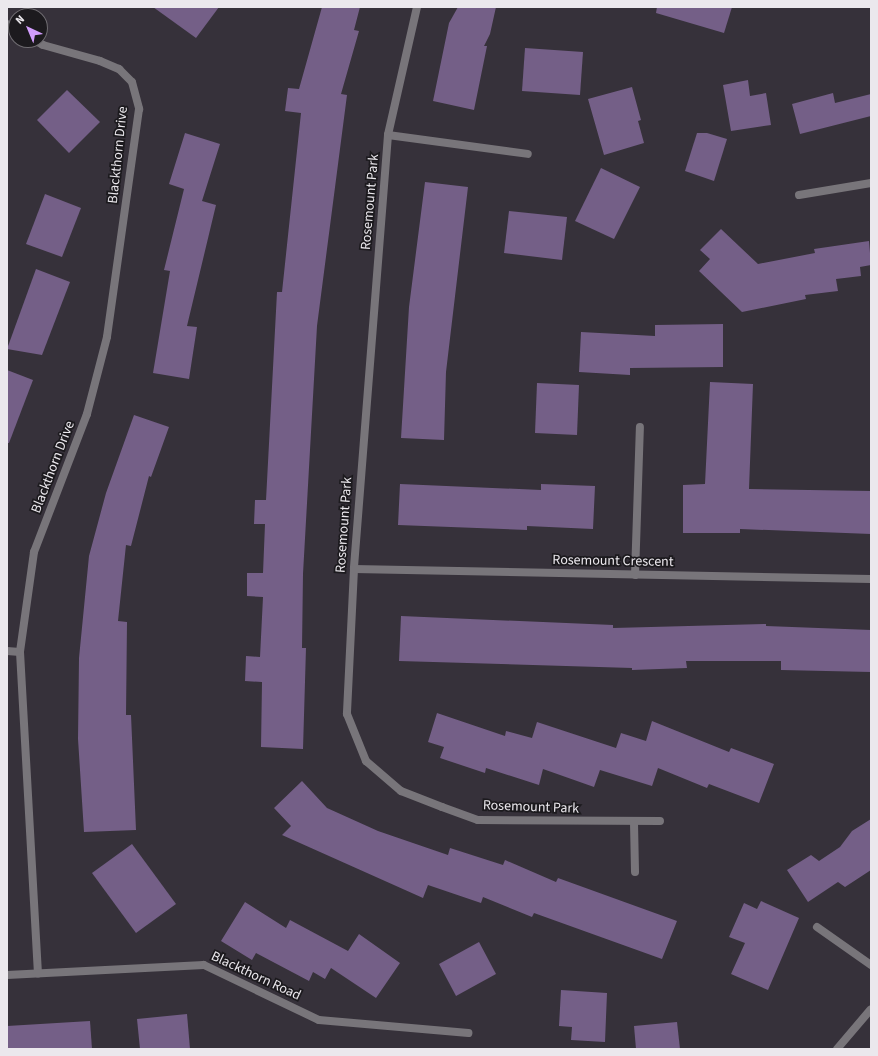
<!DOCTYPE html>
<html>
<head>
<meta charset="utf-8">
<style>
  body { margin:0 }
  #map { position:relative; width:878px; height:1056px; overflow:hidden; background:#36313a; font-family:"Source Sans 3",sans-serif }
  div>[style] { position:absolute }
  .building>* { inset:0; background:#745f87 }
  .service>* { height:8px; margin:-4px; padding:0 4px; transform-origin:4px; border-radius:4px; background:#78757a }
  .minor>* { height:8px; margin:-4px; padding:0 4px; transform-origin:4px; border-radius:4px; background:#78757a }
  .tertiary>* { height:8px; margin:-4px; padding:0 4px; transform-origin:4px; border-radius:4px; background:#78757a }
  span { translate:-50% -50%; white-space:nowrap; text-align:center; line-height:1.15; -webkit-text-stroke:3.5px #1c1a1e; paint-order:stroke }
  .street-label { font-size:14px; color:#ebe8ed }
  .frame { position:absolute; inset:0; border:8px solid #ebe8ed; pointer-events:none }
  .north { position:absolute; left:8px; top:8px; width:40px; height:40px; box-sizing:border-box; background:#1c1a1e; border:1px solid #6f6c71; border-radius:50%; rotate:316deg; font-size:11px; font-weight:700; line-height:16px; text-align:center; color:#ebe8ed }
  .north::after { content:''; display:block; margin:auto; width:14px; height:18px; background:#d29dfd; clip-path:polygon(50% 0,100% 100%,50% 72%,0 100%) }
</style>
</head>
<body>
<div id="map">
  <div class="building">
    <div style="clip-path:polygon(153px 7px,219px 7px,196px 38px)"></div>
    <div style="clip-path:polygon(322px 7px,360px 7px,354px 30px,359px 31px,341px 94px,347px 95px,317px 326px,303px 574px,302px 648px,306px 648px,303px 749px,261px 747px,262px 682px,245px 681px,246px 656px,260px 657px,263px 597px,247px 596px,247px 573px,263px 573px,265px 524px,254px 524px,255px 500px,266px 500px,277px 292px,282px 292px,301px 113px,285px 111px,288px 88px,299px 89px)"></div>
    <div style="clip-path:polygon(458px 7px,496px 7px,490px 34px,484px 46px,487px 46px,474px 110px,433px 101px,449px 23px)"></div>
    <div style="clip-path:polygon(657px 7px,732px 7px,724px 33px,656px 13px)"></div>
    <div style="clip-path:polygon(525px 48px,583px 52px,580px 95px,522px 91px)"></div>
    <div style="clip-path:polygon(748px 80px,750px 96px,766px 93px,771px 125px,731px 131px,723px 85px)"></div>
    <div style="clip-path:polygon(632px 87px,641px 120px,638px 121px,644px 143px,604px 155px,588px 99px)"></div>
    <div style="clip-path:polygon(67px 90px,100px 122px,69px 153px,37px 120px)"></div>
    <div style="clip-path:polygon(833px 93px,835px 103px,871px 94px,871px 116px,800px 134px,792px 104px)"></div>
    <div style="clip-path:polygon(185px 133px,220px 144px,202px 201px,216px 205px,187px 326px,197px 327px,189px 379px,153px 373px,170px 271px,164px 270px,184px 189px,169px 184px)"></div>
    <div style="clip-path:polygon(697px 133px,707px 133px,727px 139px,714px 181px,685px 171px)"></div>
    <div style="clip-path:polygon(601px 168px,640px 187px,614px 239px,575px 221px)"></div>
    <div style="clip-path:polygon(425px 182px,468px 187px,446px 372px,444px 440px,401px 438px,409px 307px)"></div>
    <div style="clip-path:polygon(45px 194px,81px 208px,62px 257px,26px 244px)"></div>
    <div style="clip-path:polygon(509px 211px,567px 217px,562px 260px,504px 253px)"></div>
    <div style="clip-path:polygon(721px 229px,758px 264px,815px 253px,814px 249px,869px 241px,871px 265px,860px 267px,861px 276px,836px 279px,838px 291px,805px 295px,806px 299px,742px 312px,699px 271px,710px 259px,700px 250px)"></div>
    <div style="clip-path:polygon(36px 269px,70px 282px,42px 355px,7px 349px)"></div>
    <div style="clip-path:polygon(723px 324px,723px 367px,630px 368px,630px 375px,579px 372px,581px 332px,655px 336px,655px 325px)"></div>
    <div style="clip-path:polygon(7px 370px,33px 380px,9px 443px,7px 443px)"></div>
    <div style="clip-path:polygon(710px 382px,753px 384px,749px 489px,871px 491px,871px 534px,740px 529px,740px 533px,683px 533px,683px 485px,705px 484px)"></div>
    <div style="clip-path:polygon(537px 383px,579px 385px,577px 435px,535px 433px)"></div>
    <div style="clip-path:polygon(134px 415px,169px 427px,151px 477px,149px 476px,131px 546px,126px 545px,118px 621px,127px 622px,126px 715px,131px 715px,136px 830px,84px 832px,78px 739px,79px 658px,89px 556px,106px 493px)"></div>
    <div style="clip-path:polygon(400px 484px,541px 490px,541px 484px,595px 486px,593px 529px,527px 526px,527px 530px,398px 525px)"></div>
    <div style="clip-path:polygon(401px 616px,613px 625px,613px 628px,766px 624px,766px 626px,871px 630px,871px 672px,781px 670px,781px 661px,686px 661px,687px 668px,632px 670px,632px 668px,399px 661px)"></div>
    <div style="clip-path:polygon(437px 713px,505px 736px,506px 731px,532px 738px,537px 722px,616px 748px,621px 733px,646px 741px,652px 721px,729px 752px,731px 748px,774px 764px,759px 803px,709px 784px,707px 788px,658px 768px,652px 786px,600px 770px,594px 787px,543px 769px,539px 785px,486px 768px,485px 773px,440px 758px,444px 747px,428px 742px)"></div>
    <div style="clip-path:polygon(302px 781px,327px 808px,378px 831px,448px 855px,450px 848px,503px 865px,505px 860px,556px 882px,558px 878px,677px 921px,662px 959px,534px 913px,532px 917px,483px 897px,481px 903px,428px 885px,423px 898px,282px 835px,291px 826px,274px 808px)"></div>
    <div style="clip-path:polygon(871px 819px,871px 870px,845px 887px,838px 882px,808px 902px,787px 870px,811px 855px,819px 861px,840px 847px,852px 831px)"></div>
    <div style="clip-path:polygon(132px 844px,176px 904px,136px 933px,92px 873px)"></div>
    <div style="clip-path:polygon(761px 901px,799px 918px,768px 990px,731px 974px,745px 943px,729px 937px,744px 903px,757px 909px)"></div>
    <div style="clip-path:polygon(245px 902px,286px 928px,290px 920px,348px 951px,359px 934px,400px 963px,376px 998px,331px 968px,325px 979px,313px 972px,309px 981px,256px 953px,252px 960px,221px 941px)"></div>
    <div style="clip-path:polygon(479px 942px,496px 974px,456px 996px,439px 964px)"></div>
    <div style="clip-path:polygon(561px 990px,607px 993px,605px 1042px,571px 1040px,572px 1027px,559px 1026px)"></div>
    <div style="clip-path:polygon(187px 1014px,190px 1049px,140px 1049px,137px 1019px)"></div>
    <div style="clip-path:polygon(90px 1021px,92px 1049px,7px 1049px,7px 1026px)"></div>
    <div style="clip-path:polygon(677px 1022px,680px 1049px,636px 1049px,634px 1026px)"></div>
  </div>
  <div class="service">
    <div style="left:817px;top:927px;width:66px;rotate:35.1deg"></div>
  </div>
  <div class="minor">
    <div style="left:417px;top:7px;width:131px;rotate:102.8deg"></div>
    <div style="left:388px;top:135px;width:435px;rotate:94.5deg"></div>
    <div style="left:354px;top:569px;width:145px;rotate:92.8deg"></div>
    <div style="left:347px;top:714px;width:51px;rotate:68deg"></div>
    <div style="left:366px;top:761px;width:46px;rotate:40.6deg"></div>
    <div style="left:401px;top:791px;width:44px;rotate:21.3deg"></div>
    <div style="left:442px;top:807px;width:38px;rotate:20deg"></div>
    <div style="left:478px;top:820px;width:182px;rotate:0.3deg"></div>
    <div style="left:7px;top:24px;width:10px;rotate:29deg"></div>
    <div style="left:34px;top:40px;width:10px;rotate:29deg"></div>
    <div style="left:43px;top:45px;width:59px;rotate:15.7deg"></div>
    <div style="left:100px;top:61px;width:21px;rotate:23deg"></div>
    <div style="left:119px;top:69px;width:18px;rotate:45deg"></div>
    <div style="left:132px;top:82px;width:28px;rotate:75deg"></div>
    <div style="left:139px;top:109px;width:230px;rotate:98deg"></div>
    <div style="left:107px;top:337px;width:80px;rotate:104.6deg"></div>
    <div style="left:87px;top:414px;width:148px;rotate:111deg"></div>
    <div style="left:34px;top:552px;width:101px;rotate:98deg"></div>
    <div style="left:20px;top:652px;width:322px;rotate:86.8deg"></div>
    <div style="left:388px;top:135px;width:141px;rotate:7.7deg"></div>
    <div style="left:799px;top:195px;width:73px;rotate:-9.5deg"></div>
    <div style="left:354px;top:569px;width:517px;rotate:1.11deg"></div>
    <div style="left:635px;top:575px;width:148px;rotate:-88.1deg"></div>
    <div style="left:7px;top:651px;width:13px;rotate:4deg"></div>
    <div style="left:634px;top:823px;width:49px;rotate:88.8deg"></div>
    <div style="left:7px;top:975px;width:197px;rotate:-2.9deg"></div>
    <div style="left:204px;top:965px;width:127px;rotate:25.6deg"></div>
    <div style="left:319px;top:1020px;width:150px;rotate:5deg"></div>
  </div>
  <div class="tertiary">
    <div style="left:837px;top:1049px;width:52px;rotate:-49.6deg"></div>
  </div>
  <div class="street-label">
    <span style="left:118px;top:155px;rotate:-84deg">Blackthorn Drive</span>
    <span style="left:370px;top:202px;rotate:-85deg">Rosemount Park</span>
    <span style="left:53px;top:467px;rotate:-69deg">Blackthorn Drive</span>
    <span style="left:344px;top:525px;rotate:-86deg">Rosemount Park</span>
    <span style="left:613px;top:561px;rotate:1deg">Rosemount Crescent</span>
    <span style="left:531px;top:807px;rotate:2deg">Rosemount Park</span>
    <span style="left:256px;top:976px;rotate:25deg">Blackthorn Road</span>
  </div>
  <div class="frame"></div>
  <div class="north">N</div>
</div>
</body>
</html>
